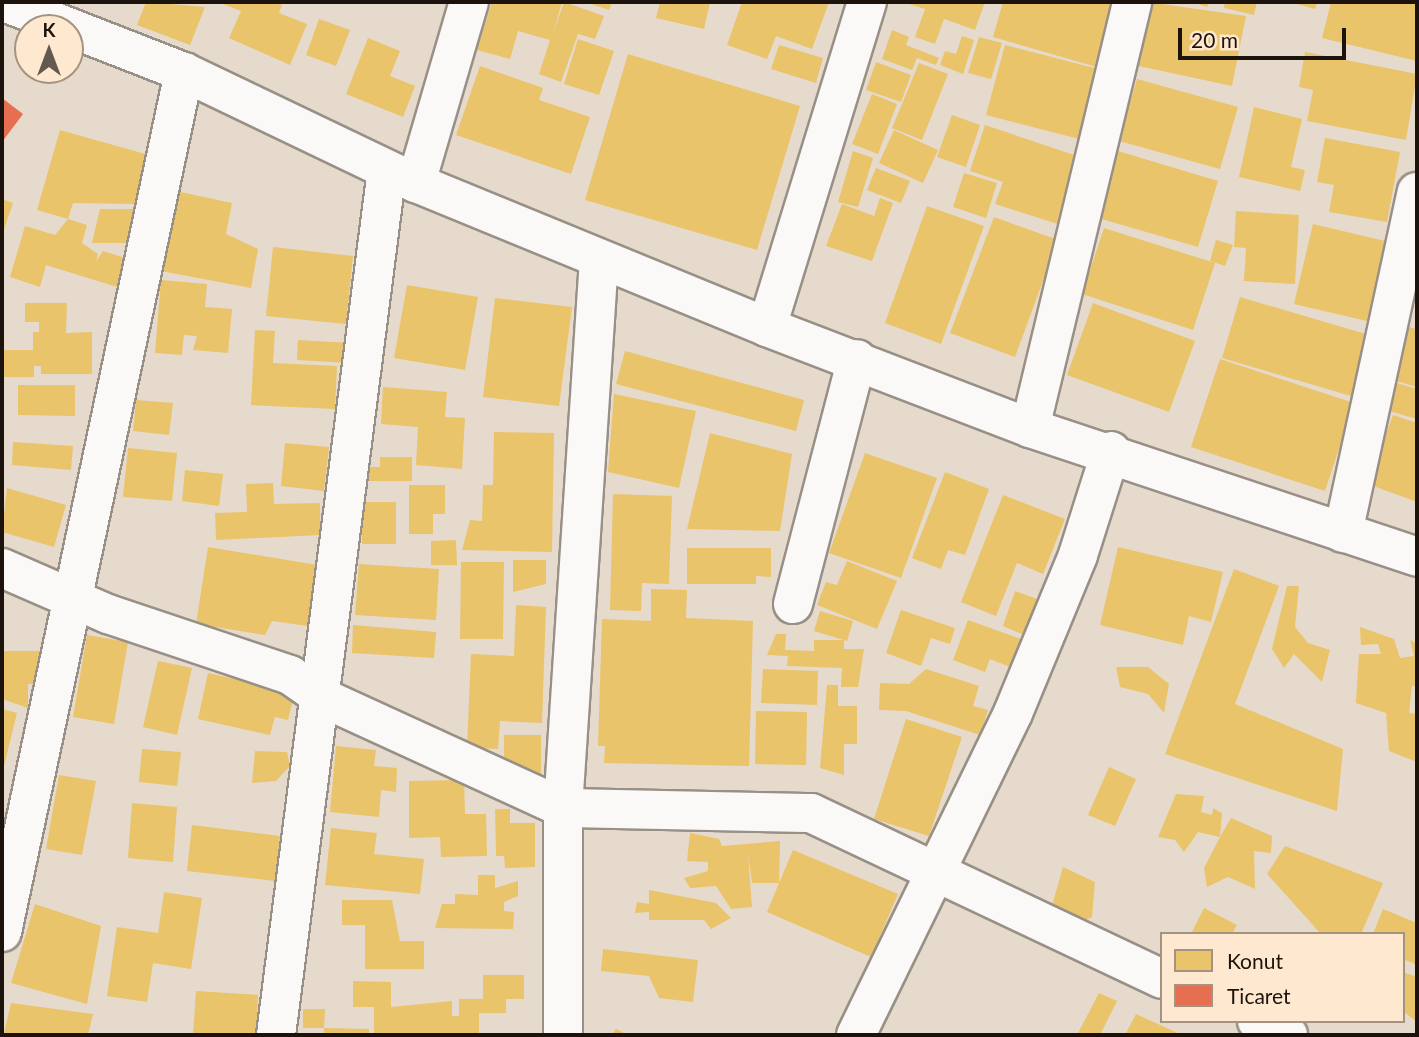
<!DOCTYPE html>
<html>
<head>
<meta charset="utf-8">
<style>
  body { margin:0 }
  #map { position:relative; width:1419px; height:1037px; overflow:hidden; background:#e6dacc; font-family:Lato,sans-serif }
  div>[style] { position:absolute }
  .homes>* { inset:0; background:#e9c46a }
  .shops>* { inset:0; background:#e76f51 }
  .roads { filter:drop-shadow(2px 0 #989086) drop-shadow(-2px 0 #989086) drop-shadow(0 2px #989086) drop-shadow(0 -2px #989086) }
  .minor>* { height:38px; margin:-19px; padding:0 19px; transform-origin:19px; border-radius:19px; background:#fbf9f7 }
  span { translate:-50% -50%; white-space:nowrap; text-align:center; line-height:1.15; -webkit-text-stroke:7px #fee8cf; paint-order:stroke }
  .frame { position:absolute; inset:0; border:4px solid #1c140c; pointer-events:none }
  .legend { position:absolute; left:1160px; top:932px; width:245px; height:91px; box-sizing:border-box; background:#fee8cf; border:2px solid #a49381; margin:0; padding:9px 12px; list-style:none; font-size:21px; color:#1c140c }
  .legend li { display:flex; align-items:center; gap:14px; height:35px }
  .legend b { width:35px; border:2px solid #a49381 }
  .north { position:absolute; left:14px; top:14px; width:70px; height:70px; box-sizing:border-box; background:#fee8cf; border:2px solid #a49381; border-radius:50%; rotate:0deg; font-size:19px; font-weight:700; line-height:28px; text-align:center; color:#1c140c }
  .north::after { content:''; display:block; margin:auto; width:24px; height:32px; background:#63594f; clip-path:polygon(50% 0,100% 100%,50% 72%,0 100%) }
  .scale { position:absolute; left:1178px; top:28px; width:168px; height:32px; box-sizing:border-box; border:4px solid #1c140c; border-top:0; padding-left:9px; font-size:21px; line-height:24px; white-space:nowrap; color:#1c140c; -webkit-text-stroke:5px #fee8cf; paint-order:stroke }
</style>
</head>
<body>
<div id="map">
  <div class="homes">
    <div style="clip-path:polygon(146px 2px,205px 7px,190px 45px,137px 25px)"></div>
    <div style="clip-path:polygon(218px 2px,275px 2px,282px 5px,279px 13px,307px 24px,290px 65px,229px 38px,241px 11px)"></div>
    <div style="clip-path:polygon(492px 2px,562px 2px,553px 34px,564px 2px,604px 16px,595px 39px,578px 34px,561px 82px,539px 74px,550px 40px,518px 31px,510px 59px,477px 50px)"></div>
    <div style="clip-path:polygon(585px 2px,612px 2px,609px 10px)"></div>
    <div style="clip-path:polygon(660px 2px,710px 2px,704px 29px,656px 18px)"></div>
    <div style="clip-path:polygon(742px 2px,829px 2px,812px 49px,776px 36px,767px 59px,727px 45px)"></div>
    <div style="clip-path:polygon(903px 2px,985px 2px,975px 30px,944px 19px,935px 44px,915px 37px,925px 9px)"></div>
    <div style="clip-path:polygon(1003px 2px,1119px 2px,1100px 68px,993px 37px)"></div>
    <div style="clip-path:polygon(1148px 2px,1246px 16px,1232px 86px,1134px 65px)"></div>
    <div style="clip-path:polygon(1192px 2px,1209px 2px,1207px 7px)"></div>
    <div style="clip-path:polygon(1225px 2px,1257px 2px,1254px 15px,1224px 8px)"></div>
    <div style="clip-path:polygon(1290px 2px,1317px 2px,1315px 9px)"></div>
    <div style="clip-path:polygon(1331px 2px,1417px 2px,1417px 61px,1322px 38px)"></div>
    <div style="clip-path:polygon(319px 19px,350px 30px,336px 66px,306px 55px)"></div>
    <div style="clip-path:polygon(892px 30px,909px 37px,906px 45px,939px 58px,936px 65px,917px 58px,912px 70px,882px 59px)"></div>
    <div style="clip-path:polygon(962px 36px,974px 40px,963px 74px,940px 65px,945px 51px,956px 54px)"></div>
    <div style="clip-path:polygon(979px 37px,1002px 43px,991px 79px,968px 73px)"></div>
    <div style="clip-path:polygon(368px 38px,400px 51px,390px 76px,415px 86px,403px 117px,346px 94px)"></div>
    <div style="clip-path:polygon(578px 39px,614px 51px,599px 95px,564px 84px)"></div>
    <div style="clip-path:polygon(779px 45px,823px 58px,816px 83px,771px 69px)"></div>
    <div style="clip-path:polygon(1005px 45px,1098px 69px,1079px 139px,986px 115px)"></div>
    <div style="clip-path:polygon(1305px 52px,1417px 74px,1406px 140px,1307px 121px,1313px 90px,1299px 87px)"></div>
    <div style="clip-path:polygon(628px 54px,800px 106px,757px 250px,585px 200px)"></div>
    <div style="clip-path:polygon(876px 62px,911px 75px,901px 102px,866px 90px)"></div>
    <div style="clip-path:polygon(919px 63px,948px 74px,922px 140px,892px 128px)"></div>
    <div style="clip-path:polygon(480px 66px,543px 88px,539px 100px,590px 117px,571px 174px,456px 135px)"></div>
    <div style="clip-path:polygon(1137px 79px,1238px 107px,1220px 169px,1119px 141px)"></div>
    <div style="clip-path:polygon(872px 94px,897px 104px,878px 154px,852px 144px)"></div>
    <div style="clip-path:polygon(1254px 107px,1302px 119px,1291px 167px,1305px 170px,1300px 191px,1239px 177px)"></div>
    <div style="clip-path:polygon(952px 115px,980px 125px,966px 167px,937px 157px)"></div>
    <div style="clip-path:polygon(985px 125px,1083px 158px,1061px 225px,995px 204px,1003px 182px,970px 171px)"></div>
    <div style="clip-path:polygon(60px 130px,149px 155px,135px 204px,73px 203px,68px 219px,37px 210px)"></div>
    <div style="clip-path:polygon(894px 130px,938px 150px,923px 183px,879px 163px)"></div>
    <div style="clip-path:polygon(1325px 138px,1400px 152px,1387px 222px,1329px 212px,1334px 185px,1317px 182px)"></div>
    <div style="clip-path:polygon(853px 151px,873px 158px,858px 207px,838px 202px)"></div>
    <div style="clip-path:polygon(1118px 151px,1218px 181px,1198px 247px,1098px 218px)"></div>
    <div style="clip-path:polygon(876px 168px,910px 181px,901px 203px,867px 190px)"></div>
    <div style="clip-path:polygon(964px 173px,997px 183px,986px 218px,953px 207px)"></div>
    <div style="clip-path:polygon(176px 191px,232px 203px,226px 234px,258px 249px,251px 288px,161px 271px)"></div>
    <div style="clip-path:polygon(880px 198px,893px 203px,872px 261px,826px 246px,842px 204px,874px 216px)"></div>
    <div style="clip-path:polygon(2px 199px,13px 203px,2px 235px)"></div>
    <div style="clip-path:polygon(927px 206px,984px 226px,941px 344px,885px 323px)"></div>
    <div style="clip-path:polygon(100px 209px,133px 209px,133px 243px,92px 243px)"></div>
    <div style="clip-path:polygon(1236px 211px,1299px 215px,1295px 284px,1244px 281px,1246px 248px,1234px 247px)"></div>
    <div style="clip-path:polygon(994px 217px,1058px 240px,1015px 357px,950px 333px)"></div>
    <div style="clip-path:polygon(68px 219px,87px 225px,82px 243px,98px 254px,96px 261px,103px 251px,125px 258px,117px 287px,46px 265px,40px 287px,10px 277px,25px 226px,55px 235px)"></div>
    <div style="clip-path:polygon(1313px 224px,1385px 241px,1367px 321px,1294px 304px)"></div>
    <div style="clip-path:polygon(1104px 228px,1215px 263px,1193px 330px,1082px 294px)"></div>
    <div style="clip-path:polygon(1216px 240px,1233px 245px,1225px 266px,1210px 261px)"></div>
    <div style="clip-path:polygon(273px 247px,353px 256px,346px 324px,266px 316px)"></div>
    <div style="clip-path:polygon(161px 280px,207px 284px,205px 307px,232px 309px,228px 353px,193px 350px,197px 336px,184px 335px,182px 355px,155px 353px)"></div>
    <div style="clip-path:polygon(407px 285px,478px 297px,465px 370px,394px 358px)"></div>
    <div style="clip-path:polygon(1240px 297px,1369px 335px,1351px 396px,1222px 358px)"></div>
    <div style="clip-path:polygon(495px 298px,572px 307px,559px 406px,483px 397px)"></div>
    <div style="clip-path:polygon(25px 303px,67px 303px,66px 333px,92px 332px,92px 374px,41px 374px,41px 366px,34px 366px,34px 377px,2px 377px,2px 350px,33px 350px,33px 332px,39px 332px,39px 322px,25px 322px)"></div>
    <div style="clip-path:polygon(1093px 303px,1195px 341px,1169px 412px,1067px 375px)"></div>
    <div style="clip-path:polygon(1408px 327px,1417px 329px,1417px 387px,1393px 380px)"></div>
    <div style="clip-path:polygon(255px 330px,275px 331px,273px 363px,337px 366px,335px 409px,251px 405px)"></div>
    <div style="clip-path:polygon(298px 340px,350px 343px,348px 363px,297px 360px)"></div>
    <div style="clip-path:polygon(625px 351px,804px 400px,796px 431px,616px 384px)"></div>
    <div style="clip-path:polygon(1220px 359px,1354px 403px,1325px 491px,1191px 447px)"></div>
    <div style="clip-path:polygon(1397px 383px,1417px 389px,1417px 419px,1389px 411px)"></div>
    <div style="clip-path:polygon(18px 385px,75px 385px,75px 416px,18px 415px)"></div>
    <div style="clip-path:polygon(383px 387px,447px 392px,445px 417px,465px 418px,462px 469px,416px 465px,418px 427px,381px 424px)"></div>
    <div style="clip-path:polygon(614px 394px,696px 411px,679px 488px,608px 472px)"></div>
    <div style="clip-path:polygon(136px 400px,173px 403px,169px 435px,133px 431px)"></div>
    <div style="clip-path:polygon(1393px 415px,1417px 423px,1417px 502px,1368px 484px)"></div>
    <div style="clip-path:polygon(494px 432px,554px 433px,552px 552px,462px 550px,470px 520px,482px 521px,483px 485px,493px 485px)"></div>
    <div style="clip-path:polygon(710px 433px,792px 454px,780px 531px,687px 529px)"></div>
    <div style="clip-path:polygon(13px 442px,73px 446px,71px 470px,12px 465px)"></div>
    <div style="clip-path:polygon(285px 443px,329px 447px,324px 491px,281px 486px)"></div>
    <div style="clip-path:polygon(128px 448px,177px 453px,172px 501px,123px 497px)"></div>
    <div style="clip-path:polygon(865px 453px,937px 478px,901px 578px,829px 553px)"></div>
    <div style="clip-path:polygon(380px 457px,412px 457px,412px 481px,367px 481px,367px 467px,380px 467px)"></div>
    <div style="clip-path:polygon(185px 470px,223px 474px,219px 506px,182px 501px)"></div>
    <div style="clip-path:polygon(945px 472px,989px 489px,965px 555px,948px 550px,941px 569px,912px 558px)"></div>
    <div style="clip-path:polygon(273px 483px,274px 504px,320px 503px,320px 535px,216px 540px,215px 513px,247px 512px,246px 484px)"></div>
    <div style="clip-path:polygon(409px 485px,445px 485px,445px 514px,433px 514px,433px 534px,409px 534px)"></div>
    <div style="clip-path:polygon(7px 488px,66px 505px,54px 547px,2px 532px)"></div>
    <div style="clip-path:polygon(613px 494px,672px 496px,669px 584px,642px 583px,641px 611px,610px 610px)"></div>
    <div style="clip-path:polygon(1003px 495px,1065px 519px,1043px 574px,1017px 563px,996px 616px,961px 602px)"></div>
    <div style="clip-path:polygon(362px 502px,396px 502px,396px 544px,362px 544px)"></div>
    <div style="clip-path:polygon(456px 540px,457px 565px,431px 565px,431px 541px)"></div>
    <div style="clip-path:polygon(208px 547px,317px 565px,308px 626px,272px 621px,265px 635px,196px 624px)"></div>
    <div style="clip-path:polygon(1118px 547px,1223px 572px,1211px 622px,1189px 616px,1183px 645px,1100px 625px)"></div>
    <div style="clip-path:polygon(687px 548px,771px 548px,771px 577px,756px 576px,756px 584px,687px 584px)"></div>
    <div style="clip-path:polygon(513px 560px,546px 560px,546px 584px,513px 592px)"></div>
    <div style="clip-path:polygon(847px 561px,897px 581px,877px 629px,817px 605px,826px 582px,837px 585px)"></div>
    <div style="clip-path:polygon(461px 562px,504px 562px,503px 639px,460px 639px)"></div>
    <div style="clip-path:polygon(359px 564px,439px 569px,436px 620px,355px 615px)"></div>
    <div style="clip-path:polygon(1234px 569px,1279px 586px,1235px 704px,1343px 749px,1337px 811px,1165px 754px)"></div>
    <div style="clip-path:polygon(1287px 586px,1299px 586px,1295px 627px,1308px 643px,1330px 650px,1322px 682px,1294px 654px,1284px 668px,1272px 649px)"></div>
    <div style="clip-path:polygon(651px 589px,687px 590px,686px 618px,753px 621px,749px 766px,604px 763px,605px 746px,598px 746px,602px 619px,651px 621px)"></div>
    <div style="clip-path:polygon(1015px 591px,1037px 599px,1024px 635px,1003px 626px)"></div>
    <div style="clip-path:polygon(516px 605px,546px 607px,542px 723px,500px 721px,498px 749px,467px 748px,471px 654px,514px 656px)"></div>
    <div style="clip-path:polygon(901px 610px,955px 628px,950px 644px,931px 638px,921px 666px,886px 653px)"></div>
    <div style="clip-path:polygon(820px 611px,853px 621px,847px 641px,814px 631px)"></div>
    <div style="clip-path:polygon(968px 620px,1021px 639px,1010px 667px,990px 659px,985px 672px,953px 660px)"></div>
    <div style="clip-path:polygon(353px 625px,436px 632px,434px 658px,352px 653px)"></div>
    <div style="clip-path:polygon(1360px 627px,1394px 639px,1400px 658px,1414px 656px,1410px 640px,1417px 644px,1417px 686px,1412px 686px,1409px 713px,1417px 714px,1417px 762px,1389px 751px,1386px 713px,1356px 703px,1359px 654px,1381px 654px,1378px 644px,1361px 645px)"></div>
    <div style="clip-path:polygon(776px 634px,786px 634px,785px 650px,814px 651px,814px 640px,844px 640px,844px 649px,864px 649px,858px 687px,841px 687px,842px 668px,787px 666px,788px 656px,767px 655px)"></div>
    <div style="clip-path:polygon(87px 635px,128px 642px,114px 724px,73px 717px)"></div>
    <div style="clip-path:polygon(2px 651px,49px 651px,45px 684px,28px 684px,28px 708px,2px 699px)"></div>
    <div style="clip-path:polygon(158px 661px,192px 668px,177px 735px,143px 727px)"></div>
    <div style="clip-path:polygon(1116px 667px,1148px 667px,1169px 684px,1164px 713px,1148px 694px,1120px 687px)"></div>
    <div style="clip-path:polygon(763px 669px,818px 671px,817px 705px,761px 703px)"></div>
    <div style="clip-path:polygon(926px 669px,979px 686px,973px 706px,988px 710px,980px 735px,906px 711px,879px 710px,880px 683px,909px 684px)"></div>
    <div style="clip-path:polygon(208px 673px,295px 692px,288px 720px,275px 717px,270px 735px,198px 719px)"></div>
    <div style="clip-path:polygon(827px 685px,838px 685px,838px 706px,857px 706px,857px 744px,844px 744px,844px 775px,820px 768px)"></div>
    <div style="clip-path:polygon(2px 709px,17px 713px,3px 770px,2px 770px)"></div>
    <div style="clip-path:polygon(756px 711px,807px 712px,806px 765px,755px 764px)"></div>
    <div style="clip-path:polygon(906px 719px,962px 737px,929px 836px,874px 819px)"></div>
    <div style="clip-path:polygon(504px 735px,541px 735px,541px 774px,504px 774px)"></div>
    <div style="clip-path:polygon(336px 746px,376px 750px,374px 766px,397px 768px,396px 792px,381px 790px,379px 817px,330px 812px)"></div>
    <div style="clip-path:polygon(142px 749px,181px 752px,177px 786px,139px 782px)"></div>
    <div style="clip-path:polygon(255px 751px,287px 752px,290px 766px,276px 781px,252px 783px)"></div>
    <div style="clip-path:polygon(1109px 767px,1136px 779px,1115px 826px,1088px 815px)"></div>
    <div style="clip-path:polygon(59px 775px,96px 781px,82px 855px,46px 849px)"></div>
    <div style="clip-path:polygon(464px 780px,465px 814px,486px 814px,487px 856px,441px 857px,440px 837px,409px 838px,409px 781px)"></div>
    <div style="clip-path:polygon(1176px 794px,1204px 796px,1201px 812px,1212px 815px,1213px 808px,1222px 813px,1220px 837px,1231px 818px,1272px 836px,1271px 853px,1254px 851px,1255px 889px,1228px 877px,1207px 887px,1204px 868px,1220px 837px,1198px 832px,1184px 852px,1175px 840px,1158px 837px)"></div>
    <div style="clip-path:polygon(132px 803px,177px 807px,173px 862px,128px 858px)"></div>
    <div style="clip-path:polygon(495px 809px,510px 809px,510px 823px,535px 823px,535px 867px,505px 868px,504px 856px,496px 856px)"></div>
    <div style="clip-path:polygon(192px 825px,280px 836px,275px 881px,187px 871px)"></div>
    <div style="clip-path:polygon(331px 828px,377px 833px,374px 854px,424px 859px,420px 894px,325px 885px)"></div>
    <div style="clip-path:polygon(690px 833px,719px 839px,722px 846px,780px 841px,779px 883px,793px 850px,898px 894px,871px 957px,767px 912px,779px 883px,752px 883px,748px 854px,752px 907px,731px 909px,716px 886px,690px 888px,684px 878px,708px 871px,708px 862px,687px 861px)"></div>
    <div style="clip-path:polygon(1285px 846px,1383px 883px,1361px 934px,1321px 934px,1267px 874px)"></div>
    <div style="clip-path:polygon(1063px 867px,1095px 882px,1092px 917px,1077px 924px,1051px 909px)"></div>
    <div style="clip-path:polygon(478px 875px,495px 875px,495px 888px,518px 881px,518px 896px,504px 902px,504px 911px,514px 912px,513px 929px,435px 928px,442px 904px,455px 904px,455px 894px,478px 895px)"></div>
    <div style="clip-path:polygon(649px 890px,716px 903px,731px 918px,711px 929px,704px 920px,649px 920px,649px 912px,635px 913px,637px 902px,649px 904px)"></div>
    <div style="clip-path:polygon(164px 892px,202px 898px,191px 969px,153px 963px,147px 1002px,107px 996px,117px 927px,158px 933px)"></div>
    <div style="clip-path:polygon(342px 900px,392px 900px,400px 941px,424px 941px,424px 969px,365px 969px,365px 925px,342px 925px)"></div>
    <div style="clip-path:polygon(35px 904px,101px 926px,87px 1004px,11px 983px)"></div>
    <div style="clip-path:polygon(1204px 908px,1237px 925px,1232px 934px,1191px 934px)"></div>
    <div style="clip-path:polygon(1383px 909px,1417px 923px,1417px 965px,1403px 959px,1403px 934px,1373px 934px)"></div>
    <div style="clip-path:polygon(603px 949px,698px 960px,693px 1002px,659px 998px,649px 976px,601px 971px)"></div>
    <div style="clip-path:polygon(1403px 972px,1417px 977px,1417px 1022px,1403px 1011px)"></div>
    <div style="clip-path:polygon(483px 975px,524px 975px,524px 999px,506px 999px,506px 1013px,479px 1013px,479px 1035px,374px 1035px,374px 1007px,353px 1007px,353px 981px,391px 982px,391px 1007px,452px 1001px,452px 1016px,459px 1016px,459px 999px,483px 999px)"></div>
    <div style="clip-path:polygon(196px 991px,258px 995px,256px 1035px,193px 1035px)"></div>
    <div style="clip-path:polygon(1099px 993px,1117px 1001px,1100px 1035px,1077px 1035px)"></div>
    <div style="clip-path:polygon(11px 1003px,93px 1014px,88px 1035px,4px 1033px)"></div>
    <div style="clip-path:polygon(303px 1009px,325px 1009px,324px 1028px,369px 1029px,369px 1035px,324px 1035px,324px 1028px,303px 1028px)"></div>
    <div style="clip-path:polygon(1136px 1014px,1182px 1035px,1125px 1035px)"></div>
    <div style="clip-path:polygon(616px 1029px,628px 1035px,612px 1035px)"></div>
  </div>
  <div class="shops">
    <div style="clip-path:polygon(2px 98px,23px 114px,2px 142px)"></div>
  </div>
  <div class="roads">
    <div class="minor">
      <div style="left:4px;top:2px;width:193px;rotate:21.3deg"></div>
      <div style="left:184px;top:72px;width:257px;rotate:25.6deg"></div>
      <div style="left:416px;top:183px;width:379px;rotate:22.3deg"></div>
      <div style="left:767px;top:327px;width:282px;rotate:21deg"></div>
      <div style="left:1030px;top:428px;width:408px;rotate:18.4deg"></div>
      <div style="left:416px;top:183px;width:189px;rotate:-73.7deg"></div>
      <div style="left:767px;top:327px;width:340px;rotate:-72.9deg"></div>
      <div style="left:1030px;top:428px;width:438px;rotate:-76.5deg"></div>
      <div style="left:1343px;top:533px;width:349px;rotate:-77.8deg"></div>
      <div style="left:2px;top:568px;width:116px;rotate:23.5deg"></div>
      <div style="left:108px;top:614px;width:192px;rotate:18.5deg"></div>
      <div style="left:290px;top:675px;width:38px;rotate:35deg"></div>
      <div style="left:321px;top:697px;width:266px;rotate:24.6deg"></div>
      <div style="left:563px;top:808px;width:248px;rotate:1.2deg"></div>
      <div style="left:811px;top:813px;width:388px;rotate:25.3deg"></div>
      <div style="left:793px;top:604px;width:253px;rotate:-75.4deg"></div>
      <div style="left:2px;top:932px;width:879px;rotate:-78.05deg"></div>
      <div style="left:1257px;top:1021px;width:34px;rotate:24deg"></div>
      <div style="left:276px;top:1035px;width:872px;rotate:-82.69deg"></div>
      <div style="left:563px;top:1035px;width:227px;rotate:-90deg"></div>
      <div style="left:563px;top:808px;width:550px;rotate:-86.25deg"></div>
      <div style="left:856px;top:1035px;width:358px;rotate:-64deg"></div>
      <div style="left:1013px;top:713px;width:171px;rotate:-67.6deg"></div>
      <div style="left:1078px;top:555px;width:109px;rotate:-72.4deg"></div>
    </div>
  </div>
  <div class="frame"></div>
  <ul class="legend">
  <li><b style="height:19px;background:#e9c46a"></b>Konut</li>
  <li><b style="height:19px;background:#e76f51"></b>Ticaret</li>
  </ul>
  <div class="north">K</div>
  <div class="scale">20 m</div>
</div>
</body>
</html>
